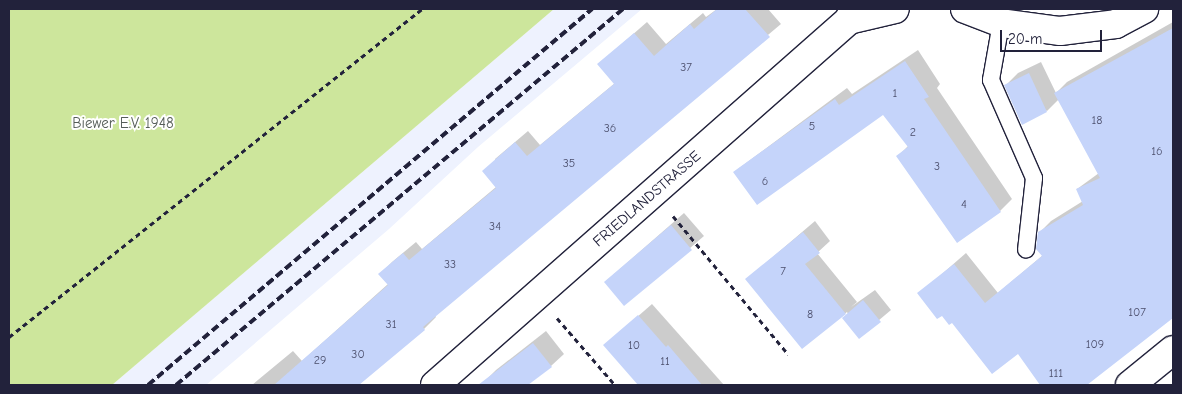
<!DOCTYPE html>
<html>
<head>
<meta charset="utf-8">
<style>
  body { margin:0 }
  #map { position:relative; width:1182px; height:394px; overflow:hidden; background:#fff; font-family:"Comic Neue",sans-serif }
  div>[style] { position:absolute }
  .built>* { inset:0; background:#eef2fe }
  .green>* { inset:0; background:#cde69c }
  .shadow>* { inset:0; background:#0003 }
  .building>* { inset:0; background:#c5d4fa }
  .path>* { height:3px; margin-top:-1.5px; transform-origin:0; background:repeating-linear-gradient(90deg,#22223b 0 5px,transparent 0 9px) }
  .roads { filter:drop-shadow(1px 0 #22223b) drop-shadow(-1px 0 #22223b) drop-shadow(0 1px #22223b) drop-shadow(0 -1px #22223b) }
  .service>* { height:16px; margin:-8px; padding:0 8px; transform-origin:8px; border-radius:8px; background:#fff }
  .minor>* { height:28px; margin:-14px; padding:0 14px; transform-origin:14px; border-radius:14px; background:#fff }
  .rail>* { height:4px; margin-top:-2px; transform-origin:0; background:repeating-linear-gradient(90deg,#22223b 0 8px,transparent 0 12px) }
  span { translate:-50% -50%; white-space:nowrap; text-align:center; line-height:1.15; -webkit-text-stroke:4px #fff; paint-order:stroke }
  .number-label { font-size:12px; color:#4b4e6b }
  .number-label span { -webkit-text-stroke-width:0 }
  .park-label { font-size:15px; color:#555d58 }
  .street-label { font-size:15px; color:#22223b }
  .frame { position:absolute; inset:0; border:10px solid #22223b; pointer-events:none }
  .scale { position:absolute; left:1000px; top:30px; width:102px; height:22px; box-sizing:border-box; border:2px solid #22223b; border-top:0; padding-left:6px; font-size:15px; line-height:18px; white-space:nowrap; color:#22223b; -webkit-text-stroke:4px #fff; paint-order:stroke }
</style>
</head>
<body>
<div id="map">
  <div class="built">
    <div style="clip-path:polygon(554px 9px,642px 9px,478px 147px,389px 229px,206px 385px,112px 385px)"></div>
  </div>
  <div class="green">
    <div style="clip-path:polygon(9px 9px,554px 9px,112px 385px,9px 385px)"></div>
  </div>
  <div class="shadow">
    <div style="clip-path:polygon(717px 9px,768px 9px,781px 24px,435px 315px,436px 317px,424px 329px,357px 385px,252px 385px,293px 351px,302px 361px,388px 284px,380px 274px,392px 262px,416px 242px,422px 249px,496px 187px,495px 159px,528px 131px,540px 145px,615px 83px,599px 64px,647px 22px,666px 44px,703px 13px,706px 17px)"></div>
    <div style="clip-path:polygon(1173px 22px,1173px 171px,1170px 173px,1173px 181px,1173px 316px,1083px 385px,1042px 385px,1018px 352px,952px 321px,919px 294px,966px 253px,998px 293px,1043px 255px,1039px 233px,1051px 221px,1083px 201px,1077px 189px,1099px 173px,1059px 99px,1047px 111px,1006px 85px,1018px 73px,1041px 62px,1056px 93px,1067px 82px)"></div>
    <div style="clip-path:polygon(918px 50px,940px 84px,937px 88px,1012px 199px,1000px 211px,898px 156px,908px 146px,884px 113px,734px 172px,847px 88px,852px 94px)"></div>
    <div style="clip-path:polygon(684px 213px,704px 236px,624px 305px,605px 282px)"></div>
    <div style="clip-path:polygon(815px 221px,830px 241px,817px 253px,857px 302px,851px 307px,875px 290px,891px 310px,859px 337px,847px 312px,802px 347px,747px 279px)"></div>
    <div style="clip-path:polygon(652px 304px,724px 385px,639px 385px,605px 345px)"></div>
    <div style="clip-path:polygon(546px 331px,564px 354px,551px 366px,526px 385px,486px 385px,484px 382px,496px 370px)"></div>
  </div>
  <div class="building">
    <div style="clip-path:polygon(717px 9px,745px 9px,770px 37px,423px 327px,425px 330px,359px 385px,274px 385px,388px 285px,378px 274px,403px 253px,409px 260px,496px 188px,482px 171px,515px 142px,527px 156px,614px 84px,597px 64px,634px 33px,654px 56px,690px 24px,694px 29px)"></div>
    <div style="clip-path:polygon(1173px 28px,1173px 318px,1087px 385px,1040px 385px,1018px 354px,992px 374px,952px 323px,949px 325px,942px 316px,937px 319px,917px 293px,954px 264px,985px 303px,1042px 256px,1036px 249px,1038px 232px,1083px 205px,1076px 189px,1100px 178px,1054px 93px)"></div>
    <div style="clip-path:polygon(905px 61px,929px 97px,924px 99px,1001px 212px,957px 243px,896px 156px,908px 147px,883px 115px,757px 205px,733px 172px,835px 99px,839px 105px)"></div>
    <div style="clip-path:polygon(1029px 73px,1047px 112px,1022px 125px,1004px 85px)"></div>
    <div style="clip-path:polygon(671px 225px,692px 250px,624px 306px,604px 282px)"></div>
    <div style="clip-path:polygon(803px 232px,820px 253px,805px 264px,846px 314px,802px 349px,745px 279px)"></div>
    <div style="clip-path:polygon(863px 300px,881px 322px,859px 339px,842px 318px)"></div>
    <div style="clip-path:polygon(638px 315px,666px 347px,668px 345px,702px 385px,638px 385px,603px 345px)"></div>
    <div style="clip-path:polygon(533px 343px,552px 367px,528px 385px,478px 385px)"></div>
  </div>
  <div class="path">
    <div style="left:673px;top:216px;width:180px;rotate:50.2deg"></div>
    <div style="left:557px;top:318px;width:89px;rotate:49.1deg"></div>
    <div style="left:9px;top:337px;width:527px;rotate:-38.46deg"></div>
  </div>
  <div class="roads">
    <div class="service">
      <div style="left:1001px;top:23px;width:58px;rotate:100deg"></div>
      <div style="left:991px;top:80px;width:107px;rotate:66.3deg"></div>
      <div style="left:1034px;top:178px;width:72px;rotate:96.3deg"></div>
    </div>
    <div class="minor">
      <div style="left:965px;top:9px;width:39px;rotate:21deg"></div>
      <div style="left:1001px;top:23px;width:60px;rotate:7.7deg"></div>
      <div style="left:1060px;top:31px;width:56px;rotate:-7.1deg"></div>
      <div style="left:1116px;top:24px;width:32px;rotate:-28deg"></div>
      <div style="left:849px;top:20px;width:47px;rotate:-13.4deg"></div>
      <div style="left:435px;top:385px;width:552px;rotate:-41.4deg"></div>
      <div style="left:849px;top:20px;width:12px;rotate:-66deg"></div>
      <div style="left:1130px;top:385px;width:55px;rotate:-39.1deg"></div>
    </div>
  </div>
  <div class="rail">
    <div style="left:148px;top:385px;width:582px;rotate:-40.26deg"></div>
    <div style="left:176px;top:385px;width:584px;rotate:-40.07deg"></div>
  </div>
  <div class="number-label">
    <span style="left:686px;top:68px">37</span>
    <span style="left:895px;top:94px">1</span>
    <span style="left:1097px;top:121px">18</span>
    <span style="left:812px;top:127px">5</span>
    <span style="left:610px;top:129px">36</span>
    <span style="left:913px;top:133px">2</span>
    <span style="left:1157px;top:152px">16</span>
    <span style="left:569px;top:164px">35</span>
    <span style="left:937px;top:167px">3</span>
    <span style="left:765px;top:182px">6</span>
    <span style="left:964px;top:205px">4</span>
    <span style="left:495px;top:227px">34</span>
    <span style="left:450px;top:265px">33</span>
    <span style="left:783px;top:272px">7</span>
    <span style="left:1137px;top:313px">107</span>
    <span style="left:810px;top:315px">8</span>
    <span style="left:391px;top:325px">31</span>
    <span style="left:1095px;top:345px">109</span>
    <span style="left:634px;top:346px">10</span>
    <span style="left:358px;top:355px">30</span>
    <span style="left:320px;top:361px">29</span>
    <span style="left:665px;top:362px">11</span>
    <span style="left:1056px;top:374px">111</span>
  </div>
  <div class="park-label">
    <span style="left:123px;top:124px">Biewer E.V. 1948</span>
  </div>
  <div class="street-label">
    <span style="left:647px;top:199px;rotate:-41deg">FRIEDLANDSTRASSE</span>
  </div>
  <div class="frame"></div>
  <div class="scale">20 m</div>
</div>
</body>
</html>
